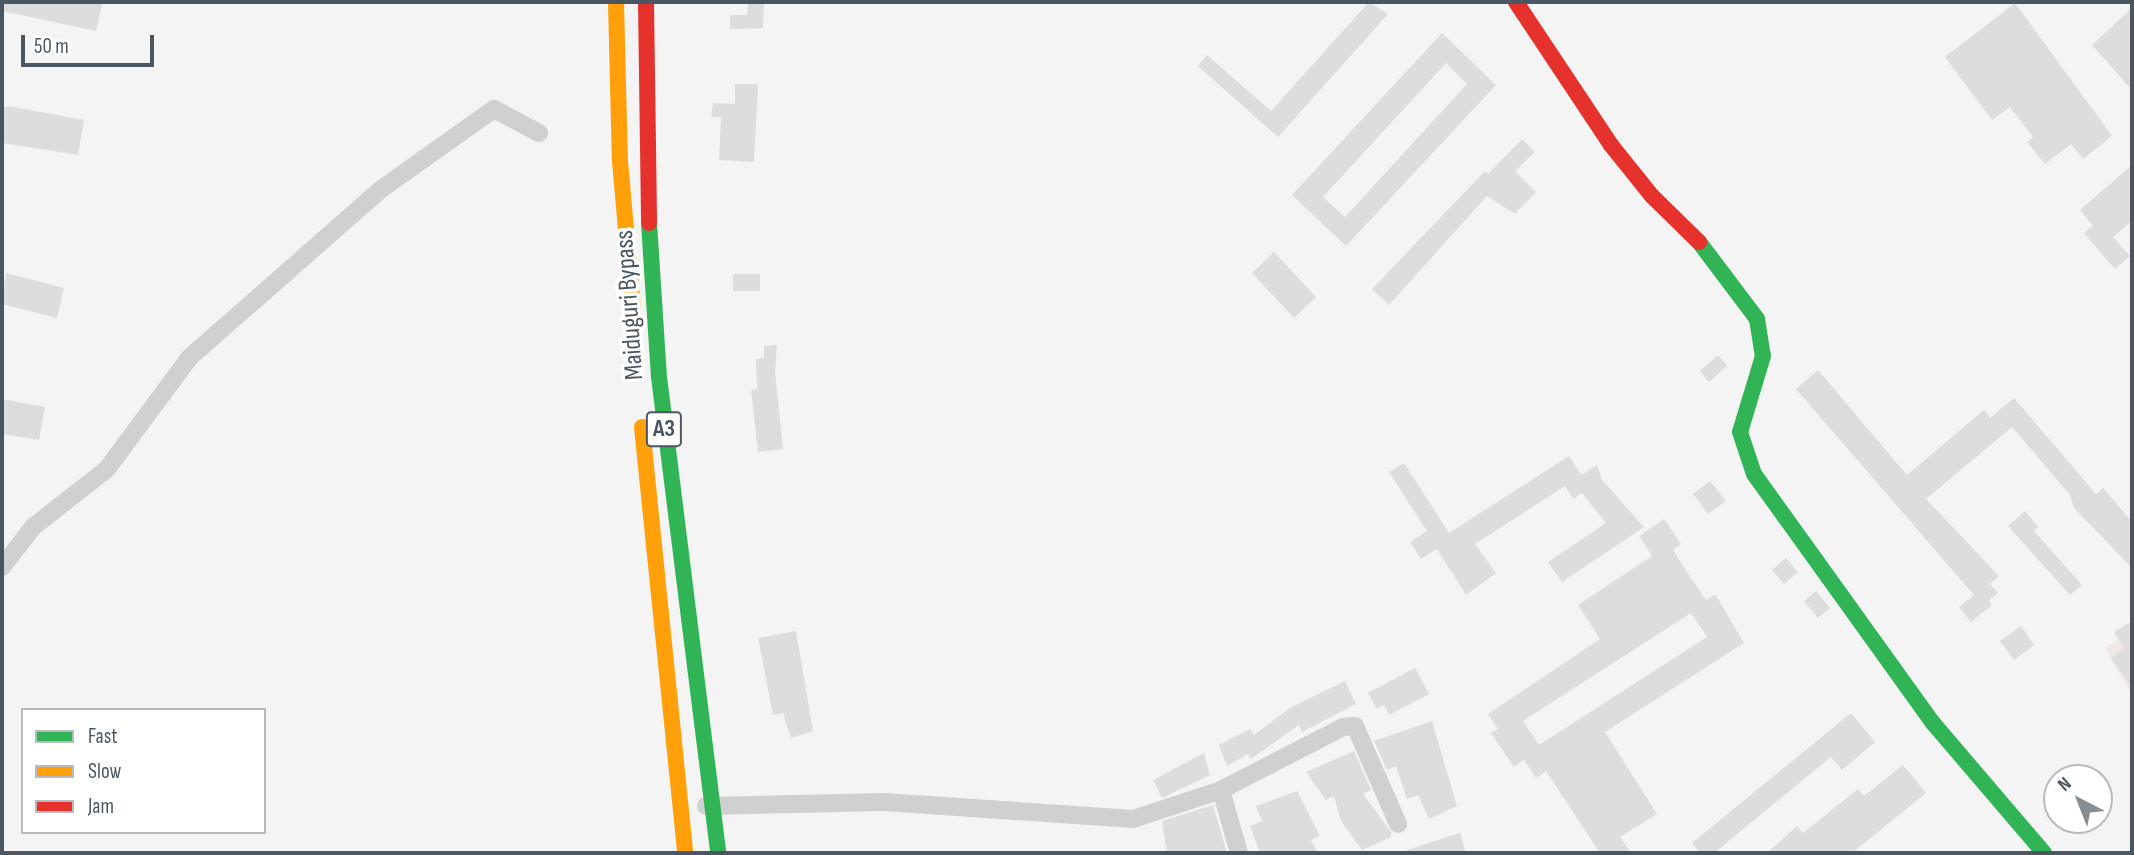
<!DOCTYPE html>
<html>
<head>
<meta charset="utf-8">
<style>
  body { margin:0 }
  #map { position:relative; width:2134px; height:855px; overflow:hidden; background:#f4f4f4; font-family:"Sofia Sans Condensed",sans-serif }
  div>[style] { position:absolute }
  .medical>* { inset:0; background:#f1e7e6 }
  .building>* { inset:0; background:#ddddde }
  .street>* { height:18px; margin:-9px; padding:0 9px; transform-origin:9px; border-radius:9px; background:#ced0d2 }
  .fast>* { height:16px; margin:-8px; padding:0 8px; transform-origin:8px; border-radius:8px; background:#30b455 }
  .slow>* { height:16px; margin:-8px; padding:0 8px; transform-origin:8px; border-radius:8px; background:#ff9f0a }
  .jam>* { height:16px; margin:-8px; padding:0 8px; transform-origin:8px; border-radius:8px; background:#e5322d }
  span { translate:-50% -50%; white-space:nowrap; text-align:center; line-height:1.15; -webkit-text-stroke:7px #fff; paint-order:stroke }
  .shield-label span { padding:2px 5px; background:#fff; border:2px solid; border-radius:5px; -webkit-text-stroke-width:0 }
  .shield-label { font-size:24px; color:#4a5661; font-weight:700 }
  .street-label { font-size:26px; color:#4a5661 }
  .frame { position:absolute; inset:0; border:4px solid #4a5661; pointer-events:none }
  .legend { position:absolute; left:21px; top:708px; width:245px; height:126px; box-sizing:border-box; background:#fff; border:2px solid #b7bbc0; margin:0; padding:9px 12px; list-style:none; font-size:21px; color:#4a5661 }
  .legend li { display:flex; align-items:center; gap:14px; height:35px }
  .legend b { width:35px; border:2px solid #b7bbc0 }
  .north { position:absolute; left:2043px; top:764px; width:70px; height:70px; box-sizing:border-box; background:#fff; border:2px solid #b7bbc0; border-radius:50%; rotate:318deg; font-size:19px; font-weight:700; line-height:28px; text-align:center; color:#4a5661 }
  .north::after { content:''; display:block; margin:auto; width:24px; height:32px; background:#868d94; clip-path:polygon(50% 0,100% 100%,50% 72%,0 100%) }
  .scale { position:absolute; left:21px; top:35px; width:133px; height:32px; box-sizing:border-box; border:4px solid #4a5661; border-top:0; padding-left:9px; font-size:21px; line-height:24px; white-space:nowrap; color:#4a5661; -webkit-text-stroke:5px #fff; paint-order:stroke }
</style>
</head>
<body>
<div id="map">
  <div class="medical">
    <div style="clip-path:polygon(2132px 631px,2132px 696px,2105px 648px)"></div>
  </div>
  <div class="building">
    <div style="clip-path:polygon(2px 2px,103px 2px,96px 31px,2px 11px)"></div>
    <div style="clip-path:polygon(748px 2px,764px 2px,763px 28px,730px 29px,730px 15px,747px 15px)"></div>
    <div style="clip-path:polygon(1369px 2px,1388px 14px,1278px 137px,1198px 66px,1207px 55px,1271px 111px)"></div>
    <div style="clip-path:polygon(2015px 3px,2112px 136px,2083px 159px,2071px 144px,2045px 164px,2027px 142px,2033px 137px,2010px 107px,1992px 120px,1945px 57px)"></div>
    <div style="clip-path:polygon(2132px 8px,2132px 90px,2092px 45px)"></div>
    <div style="clip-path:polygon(evenodd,1442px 33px,1496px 85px,1346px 246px,1292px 195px,1442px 33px,1446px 63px,1467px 84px,1345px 217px,1323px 197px,1446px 63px)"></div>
    <div style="clip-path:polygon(735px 84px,758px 84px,754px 162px,719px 160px,721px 117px,711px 117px,713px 103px,735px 104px)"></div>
    <div style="clip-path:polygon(8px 106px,84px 120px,78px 155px,2px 143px,2px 109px)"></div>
    <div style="clip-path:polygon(1522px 139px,1535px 152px,1515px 171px,1536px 192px,1515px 214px,1487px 196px,1389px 305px,1372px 289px,1485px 171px,1488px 174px)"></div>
    <div style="clip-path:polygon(2132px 165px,2132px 221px,2113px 237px,2130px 256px,2115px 269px,2084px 233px,2093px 226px,2080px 210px)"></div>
    <div style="clip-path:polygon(1274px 252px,1316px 297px,1294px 318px,1252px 273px)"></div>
    <div style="clip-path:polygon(6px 273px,64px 288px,57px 318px,2px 304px)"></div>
    <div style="clip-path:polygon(733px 274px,760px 274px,760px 291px,733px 291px)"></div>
    <div style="clip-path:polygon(777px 345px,775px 372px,783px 449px,758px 452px,751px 390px,757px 389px,756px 359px,764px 358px,764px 346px)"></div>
    <div style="clip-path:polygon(1718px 355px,1727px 366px,1709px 382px,1700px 371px)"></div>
    <div style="clip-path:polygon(1818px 370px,1907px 475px,1984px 410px,1990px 418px,2014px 398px,2096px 494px,2103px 488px,2132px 522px,2132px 568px,2074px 508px,2070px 495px,2012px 427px,1926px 499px,1999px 576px,1990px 584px,1998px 593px,1989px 600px,1992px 605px,1971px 622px,1959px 607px,1974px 595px,1796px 389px)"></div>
    <div style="clip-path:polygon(2px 399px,45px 407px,39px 440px,2px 434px)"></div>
    <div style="clip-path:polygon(1569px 456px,1581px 475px,1597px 465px,1602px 480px,1644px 527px,1562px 582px,1548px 562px,1606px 523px,1582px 493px,1573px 499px,1565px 486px,1475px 544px,1496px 573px,1466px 595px,1437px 549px,1421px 559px,1410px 542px,1427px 531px,1389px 472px,1404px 463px,1449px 533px)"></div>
    <div style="clip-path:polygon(1710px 481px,1726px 501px,1708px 514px,1693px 494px)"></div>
    <div style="clip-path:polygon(2025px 511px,2038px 527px,2034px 531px,2082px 585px,2070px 595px,2008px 526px)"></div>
    <div style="clip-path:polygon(evenodd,1664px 519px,1681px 544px,1673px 550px,1683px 566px,1706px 600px,1715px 594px,1744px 643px,1605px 732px,1657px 814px,1620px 837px,1631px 853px,1600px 853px,1546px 771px,1536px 778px,1524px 760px,1514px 767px,1491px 733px,1498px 729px,1488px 714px,1600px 639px,1578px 605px,1652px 556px,1639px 536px,1664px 519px,1691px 613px,1707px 637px,1539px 745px,1523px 721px,1691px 613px)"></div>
    <div style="clip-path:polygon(1786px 558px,1798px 572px,1784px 584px,1772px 570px)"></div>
    <div style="clip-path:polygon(1816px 591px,1830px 608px,1818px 618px,1804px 601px)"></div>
    <div style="clip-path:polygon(2132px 621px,2132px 687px,2111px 658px,2124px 648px,2114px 632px)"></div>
    <div style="clip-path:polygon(2021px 626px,2034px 645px,2014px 660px,2000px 641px)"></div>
    <div style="clip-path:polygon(796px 631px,813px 731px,791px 738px,783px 713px,773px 715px,758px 638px)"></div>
    <div style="clip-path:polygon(1415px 668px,1429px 694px,1389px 715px,1384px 705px,1377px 709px,1368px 693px)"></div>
    <div style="clip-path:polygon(1345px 681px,1356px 704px,1302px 732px,1299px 725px,1251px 759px,1248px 754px,1227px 766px,1219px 745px,1250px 729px,1254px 735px,1290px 708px)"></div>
    <div style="clip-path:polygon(1851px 713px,1875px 742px,1842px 770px,1831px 757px,1714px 853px,1700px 853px,1692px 843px)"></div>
    <div style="clip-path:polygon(1432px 721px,1457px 806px,1429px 819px,1418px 795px,1407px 799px,1396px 766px,1387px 770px,1374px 741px)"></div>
    <div style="clip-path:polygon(1354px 751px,1371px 790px,1363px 794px,1391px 832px,1391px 837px,1362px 850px,1341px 821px,1334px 796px,1326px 800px,1306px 772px)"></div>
    <div style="clip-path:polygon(1204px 753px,1210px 775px,1162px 798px,1153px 780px)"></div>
    <div style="clip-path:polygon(1903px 765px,1926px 793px,1852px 853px,1767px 853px,1797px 826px,1803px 833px,1858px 789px,1864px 796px)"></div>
    <div style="clip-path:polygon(1297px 791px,1320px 836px,1311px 840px,1318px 853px,1260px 853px,1250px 826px,1262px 821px,1256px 806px)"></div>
    <div style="clip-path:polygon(1213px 805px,1227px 853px,1167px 853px,1162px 821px)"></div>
    <div style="clip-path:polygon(1460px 833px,1466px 853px,1408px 853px,1407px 850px)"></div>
  </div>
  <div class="street">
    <div style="left:2px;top:567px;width:51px;rotate:-52.2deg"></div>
    <div style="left:33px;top:527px;width:94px;rotate:-38.1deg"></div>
    <div style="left:107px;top:469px;width:138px;rotate:-53.5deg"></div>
    <div style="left:189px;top:358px;width:254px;rotate:-41.3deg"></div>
    <div style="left:380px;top:190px;width:140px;rotate:-35.4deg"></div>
    <div style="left:494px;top:109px;width:51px;rotate:28.1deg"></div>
    <div style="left:1221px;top:790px;width:66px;rotate:74.1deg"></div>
    <div style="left:706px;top:806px;width:178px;rotate:-1.3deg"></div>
    <div style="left:884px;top:802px;width:250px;rotate:3.9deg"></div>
    <div style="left:1133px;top:819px;width:93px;rotate:-18.2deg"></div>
    <div style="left:1221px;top:790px;width:137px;rotate:-27.3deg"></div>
    <div style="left:1343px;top:727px;width:12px;rotate:-5deg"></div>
    <div style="left:1355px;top:726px;width:107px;rotate:66.3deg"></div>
  </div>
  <div class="fast">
    <div style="left:649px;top:223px;width:154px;rotate:86.3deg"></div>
    <div style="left:659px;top:377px;width:480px;rotate:82.9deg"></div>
    <div style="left:1699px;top:242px;width:96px;rotate:53deg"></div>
    <div style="left:1757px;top:319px;width:37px;rotate:81deg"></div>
    <div style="left:1763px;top:356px;width:79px;rotate:106.8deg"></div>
    <div style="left:1740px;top:432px;width:44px;rotate:71.6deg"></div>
    <div style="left:1754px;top:474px;width:307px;rotate:54.3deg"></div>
    <div style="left:1933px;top:723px;width:171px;rotate:49.5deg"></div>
  </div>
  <div class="slow">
    <div style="left:616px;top:2px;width:159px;rotate:88.6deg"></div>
    <div style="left:620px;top:161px;width:150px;rotate:85deg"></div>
    <div style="left:642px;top:427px;width:428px;rotate:84.2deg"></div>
  </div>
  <div class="jam">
    <div style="left:646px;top:2px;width:221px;rotate:89.2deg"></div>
    <div style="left:1516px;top:2px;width:172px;rotate:56.4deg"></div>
    <div style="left:1611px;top:145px;width:65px;rotate:51.2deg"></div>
    <div style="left:1652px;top:196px;width:66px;rotate:44.4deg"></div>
  </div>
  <div class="shield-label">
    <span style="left:664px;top:429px">A3</span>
  </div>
  <div class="street-label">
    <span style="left:630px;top:305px;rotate:-94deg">Maiduguri Bypass</span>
  </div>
  <div class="frame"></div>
  <ul class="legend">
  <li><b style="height:9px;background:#30b455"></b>Fast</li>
  <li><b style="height:9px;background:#ff9f0a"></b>Slow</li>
  <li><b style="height:9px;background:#e5322d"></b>Jam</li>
  </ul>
  <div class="north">N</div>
  <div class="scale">50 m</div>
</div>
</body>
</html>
